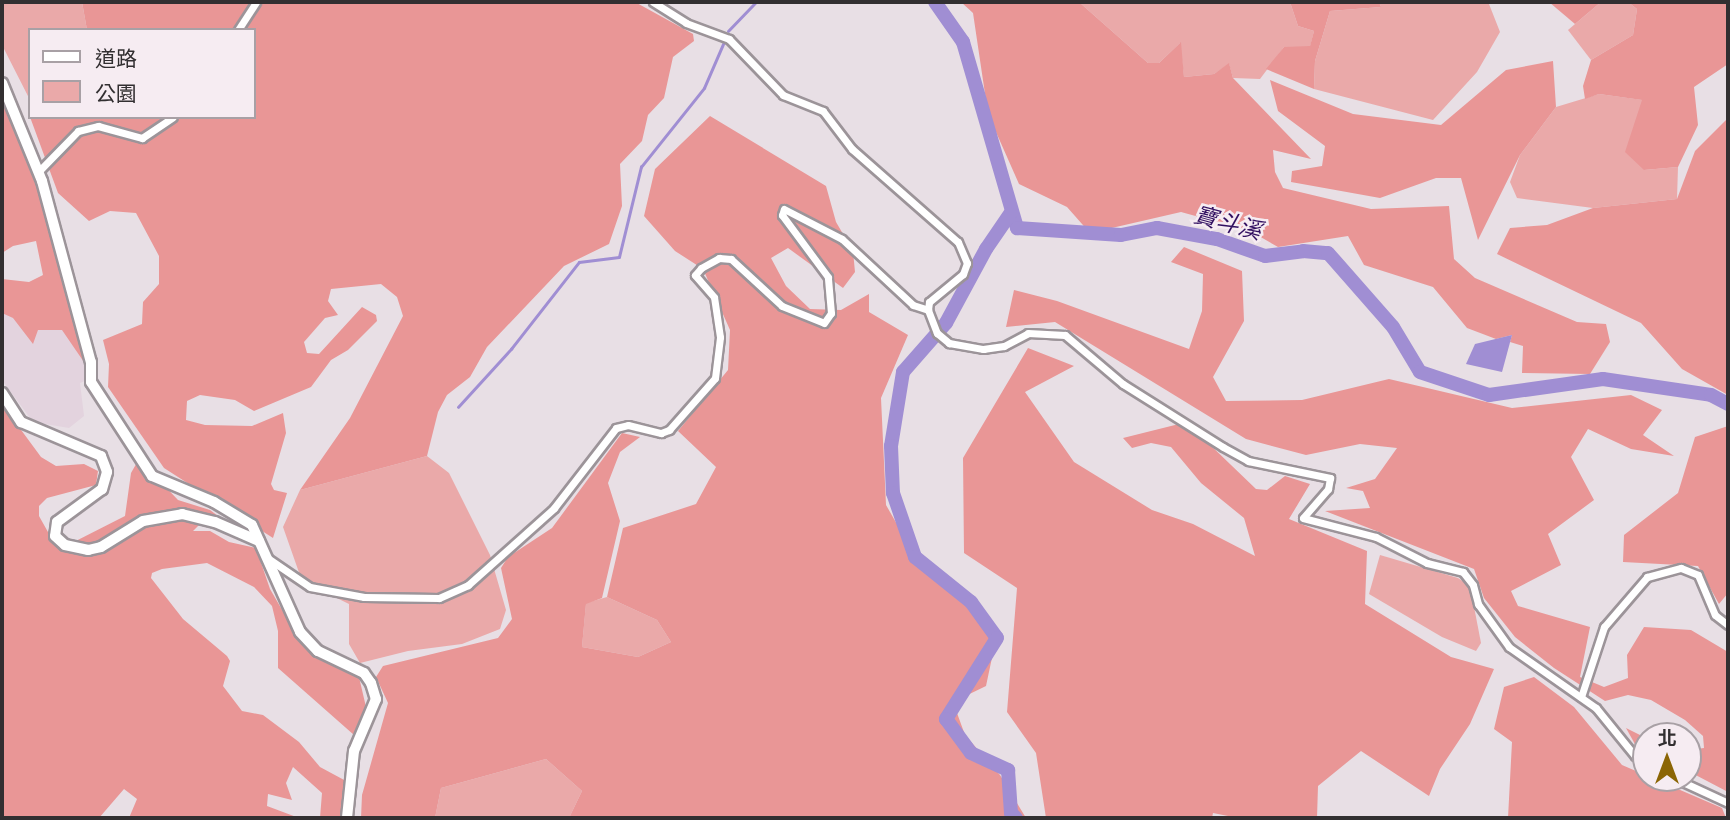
<!DOCTYPE html>
<html>
<head>
<meta charset="utf-8">
<style>
  body { margin:0 }
  #map { position:relative; width:1730px; height:820px; overflow:hidden; background:#e8dfe5; font-family:"IBM Plex Serif","Noto Sans TC",serif }
  div>[style] { position:absolute }
  .built>* { inset:0; background:#e3d3de }
  .green>* { inset:0; background:#eaa9a9 }
  .forest>* { inset:0; background:#e99696 }
  .water>* { inset:0; background:#a08ed3 }
  .stream>* { height:2.5px; margin:-1.25px; padding:0 1.25px; transform-origin:1.25px; border-radius:1.25px; background:#a08ed3 }
  .river>* { height:14px; margin:-7px; padding:0 7px; transform-origin:7px; border-radius:7px; background:#a08ed3 }
  .roads { filter:drop-shadow(2px 0 #9c9499) drop-shadow(-2px 0 #9c9499) drop-shadow(0 2px #9c9499) drop-shadow(0 -2px #9c9499) }
  .street>* { height:7px; margin:-3.5px; padding:0 3.5px; transform-origin:3.5px; border-radius:3.5px; background:#fff }
  .secondary>* { height:10px; margin:-5px; padding:0 5px; transform-origin:5px; border-radius:5px; background:#fff }
  span { translate:-50% -50%; white-space:nowrap; text-align:center; line-height:1.15; -webkit-text-stroke:5px #f6ecf2; paint-order:stroke }
  .water-label { font-size:23px; color:#321061; font-style:italic }
  .frame { position:absolute; inset:0; border:4px solid #322f31; pointer-events:none }
  .legend { position:absolute; left:28px; top:28px; width:228px; height:91px; box-sizing:border-box; background:#f6ecf2; border:2px solid #a8a0a5; margin:0; padding:9px 12px; list-style:none; font-size:21px; color:#322f31 }
  .legend li { display:flex; align-items:center; gap:14px; height:35px }
  .legend b { width:35px; border:2px solid #a8a0a5 }
  .north { position:absolute; left:1632px; top:722px; width:70px; height:70px; box-sizing:border-box; background:#f6ecf2; border:2px solid #a8a0a5; border-radius:50%; rotate:0deg; font-size:19px; font-weight:700; line-height:28px; text-align:center; color:#322f31 }
  .north::after { content:''; display:block; margin:auto; width:24px; height:32px; background:#8b6505; clip-path:polygon(50% 0,100% 100%,50% 72%,0 100%) }
</style>
</head>
<body>
<div id="map">
  <div class="built">
    <div style="clip-path:polygon(2px 303px,63px 321px,84px 350px,87px 380px,80px 383px,84px 416px,69px 428px,33px 422px,2px 380px)"></div>
  </div>
  <div class="green">
    <div style="clip-path:polygon(2px 2px,82px 2px,87px 30px,30px 30px,30px 100px,2px 45px)"></div>
    <div style="clip-path:polygon(1079px 2px,1290px 2px,1298px 26px,1314px 31px,1310px 47px,1284px 47px,1260px 79px,1233px 78px,1229px 64px,1214px 74px,1184px 77px,1180px 43px,1159px 63px,1148px 63px)"></div>
    <div style="clip-path:polygon(1379px 2px,1489px 4px,1500px 32px,1477px 72px,1433px 120px,1314px 89px,1315px 61px,1330px 11px,1381px 7px)"></div>
    <div style="clip-path:polygon(1601px 2px,1628px 2px,1637px 9px,1633px 35px,1591px 60px,1568px 30px)"></div>
    <div style="clip-path:polygon(1599px 94px,1643px 100px,1644px 170px,1678px 167px,1677px 199px,1593px 208px,1517px 198px,1510px 182px,1520px 155px,1556px 107px)"></div>
    <div style="clip-path:polygon(427px 456px,449px 473px,490px 555px,506px 610px,500px 629px,462px 644px,408px 651px,360px 663px,349px 644px,349px 604px,302px 581px,283px 527px,300px 490px)"></div>
    <div style="clip-path:polygon(1380px 555px,1458px 578px,1470px 586px,1481px 643px,1476px 651px,1442px 637px,1369px 594px)"></div>
    <div style="clip-path:polygon(607px 597px,657px 620px,671px 642px,638px 657px,582px 647px,586px 603px)"></div>
    <div style="clip-path:polygon(546px 759px,582px 791px,569px 818px,435px 818px,441px 788px)"></div>
  </div>
  <div class="forest">
    <div style="clip-path:polygon(82px 2px,635px 2px,693px 34px,694px 41px,673px 57px,664px 98px,648px 115px,642px 141px,620px 164px,622px 206px,609px 244px,564px 266px,487px 347px,470px 377px,447px 395px,438px 412px,427px 456px,300px 490px,350px 418px,403px 316px,397px 297px,381px 284px,331px 289px,328px 301px,338px 315px,325px 318px,304px 342px,307px 353px,319px 354px,362px 307px,376px 315px,377px 321px,348px 350px,331px 360px,311px 387px,254px 411px,235px 400px,200px 395px,187px 401px,186px 420px,205px 425px,252px 426px,283px 413px,286px 433px,271px 484px,274px 490px,287px 493px,273px 538px,164px 468px,108px 387px,109px 364px,103px 340px,142px 324px,143px 302px,159px 284px,159px 256px,136px 213px,110px 211px,89px 221px,58px 193px,30px 117px,254px 117px,254px 30px,87px 30px)"></div>
    <div style="clip-path:polygon(961px 2px,1079px 2px,1148px 63px,1159px 63px,1181px 42px,1184px 77px,1214px 74px,1229px 63px,1233px 78px,1311px 159px,1273px 150px,1275px 172px,1283px 188px,1371px 209px,1449px 206px,1454px 259px,1475px 278px,1577px 322px,1606px 324px,1610px 342px,1590px 374px,1522px 373px,1523px 346px,1510px 342px,1512px 335px,1496px 339px,1467px 328px,1433px 287px,1364px 265px,1348px 236px,1278px 247px,1250px 231px,1181px 212px,1090px 233px,1067px 207px,1019px 184px,988px 114px,973px 13px)"></div>
    <div style="clip-path:polygon(1290px 2px,1379px 2px,1381px 7px,1330px 11px,1315px 61px,1314px 89px,1266px 69px,1284px 47px,1310px 46px,1314px 31px,1298px 26px)"></div>
    <div style="clip-path:polygon(1549px 2px,1601px 2px,1575px 24px)"></div>
    <div style="clip-path:polygon(1628px 2px,1728px 2px,1728px 64px,1694px 87px,1698px 125px,1678px 167px,1644px 170px,1625px 152px,1642px 100px,1599px 94px,1585px 99px,1583px 86px,1591px 60px,1633px 35px,1637px 9px)"></div>
    <div style="clip-path:polygon(1553px 61px,1556px 107px,1520px 155px,1478px 240px,1461px 178px,1436px 178px,1380px 198px,1291px 182px,1292px 171px,1322px 166px,1325px 146px,1278px 111px,1270px 80px,1353px 114px,1441px 125px,1506px 70px)"></div>
    <div style="clip-path:polygon(2px 81px,34px 164px,63px 285px,84px 339px,88px 368px,62px 330px,38px 330px,33px 344px,13px 318px,2px 313px,2px 279px,29px 282px,43px 275px,36px 241px,13px 246px,2px 253px)"></div>
    <div style="clip-path:polygon(710px 116px,826px 186px,836px 222px,853px 251px,855px 272px,843px 288px,788px 248px,771px 258px,786px 286px,810px 309px,841px 310px,869px 294px,869px 312px,908px 335px,881px 398px,886px 505px,914px 554px,997px 634px,986px 686px,953px 702px,965px 735px,1000px 775px,1026px 818px,569px 818px,582px 791px,546px 759px,441px 788px,435px 818px,361px 818px,362px 795px,388px 703px,376px 677px,383px 666px,498px 638px,512px 619px,501px 568px,508px 557px,552px 528px,622px 433px,640px 437px,620px 452px,608px 483px,620px 521px,602px 598px,586px 604px,582px 647px,638px 657px,671px 642px,657px 620px,607px 597px,623px 528px,696px 504px,716px 467px,678px 431px,728px 370px,730px 330px,703px 269px,675px 251px,644px 216px,655px 169px)"></div>
    <div style="clip-path:polygon(1728px 118px,1728px 395px,1682px 369px,1641px 323px,1497px 254px,1510px 228px,1547px 225px,1593px 208px,1677px 199px,1695px 151px)"></div>
    <div style="clip-path:polygon(1184px 247px,1242px 271px,1244px 321px,1213px 377px,1226px 401px,1302px 400px,1389px 379px,1512px 408px,1631px 395px,1662px 410px,1643px 435px,1674px 456px,1631px 449px,1588px 429px,1571px 457px,1594px 500px,1548px 534px,1561px 565px,1511px 591px,1518px 606px,1590px 627px,1580px 677px,1604px 687px,1628px 678px,1627px 655px,1644px 627px,1691px 630px,1728px 652px,1728px 792px,1688px 771px,1688px 750px,1704px 748px,1703px 736px,1685px 720px,1651px 700px,1628px 695px,1605px 701px,1554px 668px,1515px 637px,1484px 598px,1474px 569px,1325px 511px,1370px 508px,1363px 491px,1346px 488px,1375px 479px,1397px 448px,1360px 444px,1306px 455px,1246px 439px,1055px 322px,1006px 327px,1014px 290px,1057px 301px,1189px 349px,1202px 311px,1203px 274px,1171px 262px)"></div>
    <div style="clip-path:polygon(1028px 348px,1074px 366px,1025px 392px,1074px 462px,1152px 510px,1193px 524px,1255px 556px,1244px 518px,1201px 483px,1171px 447px,1151px 443px,1132px 448px,1123px 438px,1179px 424px,1205px 440px,1256px 489px,1267px 490px,1285px 476px,1310px 484px,1289px 519px,1367px 551px,1365px 604px,1451px 657px,1494px 669px,1470px 724px,1440px 769px,1429px 796px,1361px 751px,1318px 786px,1317px 818px,1238px 818px,1213px 813px,1212px 818px,1046px 818px,1036px 753px,1007px 712px,1017px 588px,964px 553px,963px 458px)"></div>
    <div style="clip-path:polygon(2px 404px,41px 457px,56px 466px,84px 464px,98px 471px,96px 485px,47px 498px,39px 506px,39px 516px,53px 541px,62px 548px,125px 516px,131px 473px,139px 459px,178px 500px,210px 510px,234px 528px,199px 525px,193px 531px,210px 531px,229px 542px,256px 548px,270px 589px,303px 646px,359px 677px,366px 707px,354px 735px,278px 668px,278px 631px,272px 606px,254px 587px,207px 563px,162px 569px,152px 573px,151px 578px,183px 619px,227px 656px,230px 661px,223px 686px,242px 711px,263px 715px,299px 742px,320px 767px,346px 781px,340px 818px,320px 818px,322px 793px,293px 767px,286px 783px,292px 800px,268px 794px,267px 806px,299px 818px,129px 818px,137px 799px,124px 789px,99px 818px,2px 818px)"></div>
    <div style="clip-path:polygon(1728px 426px,1728px 593px,1719px 604px,1698px 566px,1623px 562px,1624px 535px,1678px 493px,1695px 437px)"></div>
    <div style="clip-path:polygon(1534px 677px,1574px 707px,1622px 765px,1722px 808px,1726px 818px,1508px 818px,1512px 742px,1494px 729px,1504px 687px)"></div>
    <div style="clip-path:polygon(1626px 728px,1646px 738px,1646px 751px,1636px 746px)"></div>
  </div>
  <div class="water">
    <div style="clip-path:polygon(1512px 335px,1502px 372px,1466px 364px,1475px 344px)"></div>
  </div>
  <div class="stream">
    <div style="left:728px;top:31px;width:40px;rotate:-46deg"></div>
    <div style="left:458px;top:407px;width:79px;rotate:-47.6deg"></div>
    <div style="left:511px;top:349px;width:110px;rotate:-52deg"></div>
    <div style="left:579px;top:262px;width:40px;rotate:-7.1deg"></div>
    <div style="left:619px;top:257px;width:93px;rotate:-76.3deg"></div>
    <div style="left:641px;top:167px;width:101px;rotate:-51.4deg"></div>
    <div style="left:704px;top:88px;width:48px;rotate:-66.6deg"></div>
  </div>
  <div class="river">
    <div style="left:935px;top:2px;width:49px;rotate:55deg"></div>
    <div style="left:963px;top:42px;width:194px;rotate:73.8deg"></div>
    <div style="left:1017px;top:228px;width:104px;rotate:3.9deg"></div>
    <div style="left:1121px;top:235px;width:37px;rotate:-11deg"></div>
    <div style="left:1157px;top:228px;width:61px;rotate:10.4deg"></div>
    <div style="left:1217px;top:239px;width:51px;rotate:19.5deg"></div>
    <div style="left:1265px;top:256px;width:38px;rotate:-7deg"></div>
    <div style="left:1303px;top:251px;width:25px;rotate:5deg"></div>
    <div style="left:1328px;top:253px;width:98px;rotate:48.7deg"></div>
    <div style="left:1393px;top:327px;width:52px;rotate:59deg"></div>
    <div style="left:1420px;top:372px;width:73px;rotate:18.4deg"></div>
    <div style="left:1489px;top:395px;width:115px;rotate:-8deg"></div>
    <div style="left:1603px;top:379px;width:109px;rotate:8.4deg"></div>
    <div style="left:1711px;top:395px;width:19px;rotate:28deg"></div>
    <div style="left:1010px;top:214px;width:42px;rotate:124.4deg"></div>
    <div style="left:986px;top:249px;width:84px;rotate:118.4deg"></div>
    <div style="left:946px;top:323px;width:65px;rotate:131.3deg"></div>
    <div style="left:903px;top:372px;width:75px;rotate:99.2deg"></div>
    <div style="left:891px;top:446px;width:47px;rotate:87.6deg"></div>
    <div style="left:893px;top:493px;width:68px;rotate:71deg"></div>
    <div style="left:915px;top:557px;width:72px;rotate:38.8deg"></div>
    <div style="left:971px;top:602px;width:44px;rotate:54.2deg"></div>
    <div style="left:997px;top:638px;width:96px;rotate:122.2deg"></div>
    <div style="left:946px;top:719px;width:42px;rotate:53.7deg"></div>
    <div style="left:971px;top:753px;width:41px;rotate:24.7deg"></div>
    <div style="left:1008px;top:770px;width:43px;rotate:86deg"></div>
    <div style="left:1011px;top:813px;width:7px;rotate:45deg"></div>
  </div>
  <div class="roads">
    <div class="street">
      <div style="left:653px;top:2px;width:39px;rotate:32deg"></div>
      <div style="left:686px;top:23px;width:46px;rotate:20.4deg"></div>
      <div style="left:729px;top:39px;width:78px;rotate:46deg"></div>
      <div style="left:783px;top:95px;width:43px;rotate:21.8deg"></div>
      <div style="left:823px;top:111px;width:48px;rotate:52.7deg"></div>
      <div style="left:852px;top:149px;width:141px;rotate:41.3deg"></div>
      <div style="left:958px;top:242px;width:23px;rotate:67deg"></div>
      <div style="left:967px;top:263px;width:12px;rotate:110deg"></div>
      <div style="left:963px;top:274px;width:44px;rotate:140.5deg"></div>
      <div style="left:929px;top:302px;width:8px;rotate:97deg"></div>
      <div style="left:928px;top:310px;width:25px;rotate:69deg"></div>
      <div style="left:937px;top:333px;width:16px;rotate:40deg"></div>
      <div style="left:949px;top:343px;width:35px;rotate:10deg"></div>
      <div style="left:983px;top:349px;width:21px;rotate:-8deg"></div>
      <div style="left:1004px;top:346px;width:27px;rotate:-28deg"></div>
      <div style="left:1028px;top:333px;width:37px;rotate:3deg"></div>
      <div style="left:1065px;top:335px;width:76px;rotate:40.2deg"></div>
      <div style="left:1123px;top:384px;width:118px;rotate:32.2deg"></div>
      <div style="left:1223px;top:447px;width:29px;rotate:29deg"></div>
      <div style="left:1248px;top:461px;width:84px;rotate:11.7deg"></div>
      <div style="left:1330px;top:478px;width:11px;rotate:100deg"></div>
      <div style="left:1328px;top:489px;width:38px;rotate:131deg"></div>
      <div style="left:1303px;top:518px;width:75px;rotate:14.6deg"></div>
      <div style="left:1376px;top:537px;width:57px;rotate:27deg"></div>
      <div style="left:1427px;top:563px;width:37px;rotate:14deg"></div>
      <div style="left:1463px;top:572px;width:16px;rotate:52deg"></div>
      <div style="left:1473px;top:585px;width:20px;rotate:75deg"></div>
      <div style="left:1478px;top:604px;width:53px;rotate:54.2deg"></div>
      <div style="left:1509px;top:647px;width:106px;rotate:35deg"></div>
      <div style="left:1596px;top:708px;width:62px;rotate:50.9deg"></div>
      <div style="left:1635px;top:756px;width:13px;rotate:29deg"></div>
      <div style="left:238px;top:30px;width:33px;rotate:-57deg"></div>
      <div style="left:39px;top:171px;width:56px;rotate:-45.7deg"></div>
      <div style="left:78px;top:131px;width:21px;rotate:-14deg"></div>
      <div style="left:98px;top:126px;width:46px;rotate:15.3deg"></div>
      <div style="left:142px;top:138px;width:37px;rotate:-34deg"></div>
      <div style="left:266px;top:557px;width:53px;rotate:34.3deg"></div>
      <div style="left:310px;top:587px;width:55px;rotate:10.5deg"></div>
      <div style="left:364px;top:597px;width:75px;rotate:0.8deg"></div>
      <div style="left:439px;top:598px;width:32px;rotate:-24deg"></div>
      <div style="left:468px;top:585px;width:115px;rotate:-41.8deg"></div>
      <div style="left:554px;top:508px;width:101px;rotate:-52.2deg"></div>
      <div style="left:616px;top:428px;width:12px;rotate:-14deg"></div>
      <div style="left:628px;top:425px;width:34px;rotate:14deg"></div>
      <div style="left:661px;top:433px;width:9px;rotate:-21deg"></div>
      <div style="left:669px;top:430px;width:69px;rotate:-48.5deg"></div>
      <div style="left:715px;top:378px;width:41px;rotate:-83deg"></div>
      <div style="left:720px;top:337px;width:40px;rotate:-98.5deg"></div>
      <div style="left:714px;top:297px;width:29px;rotate:-131deg"></div>
      <div style="left:695px;top:275px;width:9px;rotate:-49deg"></div>
      <div style="left:701px;top:268px;width:21px;rotate:-29deg"></div>
      <div style="left:719px;top:258px;width:12px;rotate:5deg"></div>
      <div style="left:731px;top:259px;width:69px;rotate:42.7deg"></div>
      <div style="left:782px;top:306px;width:45px;rotate:22deg"></div>
      <div style="left:824px;top:323px;width:12px;rotate:-55deg"></div>
      <div style="left:831px;top:313px;width:36px;rotate:-95deg"></div>
      <div style="left:828px;top:277px;width:77px;rotate:-126.6deg"></div>
      <div style="left:782px;top:215px;width:6px;rotate:-72deg"></div>
      <div style="left:784px;top:209px;width:65px;rotate:27.3deg"></div>
      <div style="left:842px;top:239px;width:97px;rotate:42.9deg"></div>
      <div style="left:913px;top:305px;width:16px;rotate:18deg"></div>
      <div style="left:1581px;top:697px;width:74px;rotate:-71.8deg"></div>
      <div style="left:1604px;top:627px;width:66px;rotate:-49.3deg"></div>
      <div style="left:1647px;top:577px;width:35px;rotate:-15deg"></div>
      <div style="left:1681px;top:568px;width:18px;rotate:22deg"></div>
      <div style="left:1698px;top:575px;width:43px;rotate:67deg"></div>
      <div style="left:1715px;top:615px;width:16px;rotate:38deg"></div>
      <div style="left:1674px;top:778px;width:60px;rotate:24.8deg"></div>
    </div>
    <div class="secondary">
      <div style="left:2px;top:83px;width:106px;rotate:67.8deg"></div>
      <div style="left:42px;top:181px;width:188px;rotate:74.9deg"></div>
      <div style="left:91px;top:362px;width:20px;rotate:90deg"></div>
      <div style="left:91px;top:382px;width:112px;rotate:57deg"></div>
      <div style="left:152px;top:476px;width:67px;rotate:22.8deg"></div>
      <div style="left:214px;top:502px;width:44px;rotate:31.2deg"></div>
      <div style="left:252px;top:525px;width:117px;rotate:65.8deg"></div>
      <div style="left:300px;top:632px;width:26px;rotate:47deg"></div>
      <div style="left:318px;top:651px;width:51px;rotate:25.6deg"></div>
      <div style="left:364px;top:673px;width:12px;rotate:55deg"></div>
      <div style="left:371px;top:683px;width:17px;rotate:73deg"></div>
      <div style="left:376px;top:699px;width:56px;rotate:112.9deg"></div>
      <div style="left:354px;top:751px;width:67px;rotate:96deg"></div>
      <div style="left:2px;top:393px;width:35px;rotate:57deg"></div>
      <div style="left:21px;top:422px;width:87px;rotate:23deg"></div>
      <div style="left:101px;top:456px;width:17px;rotate:69deg"></div>
      <div style="left:107px;top:472px;width:18px;rotate:106deg"></div>
      <div style="left:102px;top:489px;width:56px;rotate:143.7deg"></div>
      <div style="left:57px;top:522px;width:14px;rotate:98deg"></div>
      <div style="left:55px;top:536px;width:13px;rotate:42deg"></div>
      <div style="left:65px;top:545px;width:24px;rotate:12deg"></div>
      <div style="left:88px;top:550px;width:13px;rotate:-13deg"></div>
      <div style="left:101px;top:547px;width:49px;rotate:-31.8deg"></div>
      <div style="left:143px;top:521px;width:40px;rotate:-10deg"></div>
      <div style="left:182px;top:514px;width:34px;rotate:14deg"></div>
      <div style="left:215px;top:522px;width:48px;rotate:23.4deg"></div>
    </div>
  </div>
  <div class="water-label">
    <span style="left:1228px;top:222px;rotate:15deg">寶斗溪</span>
  </div>
  <div class="frame"></div>
  <ul class="legend">
  <li><b style="height:9px;background:#fff"></b>道路</li>
  <li><b style="height:19px;background:#eaa9a9"></b>公園</li>
  </ul>
  <div class="north">北</div>
</div>
</body>
</html>
